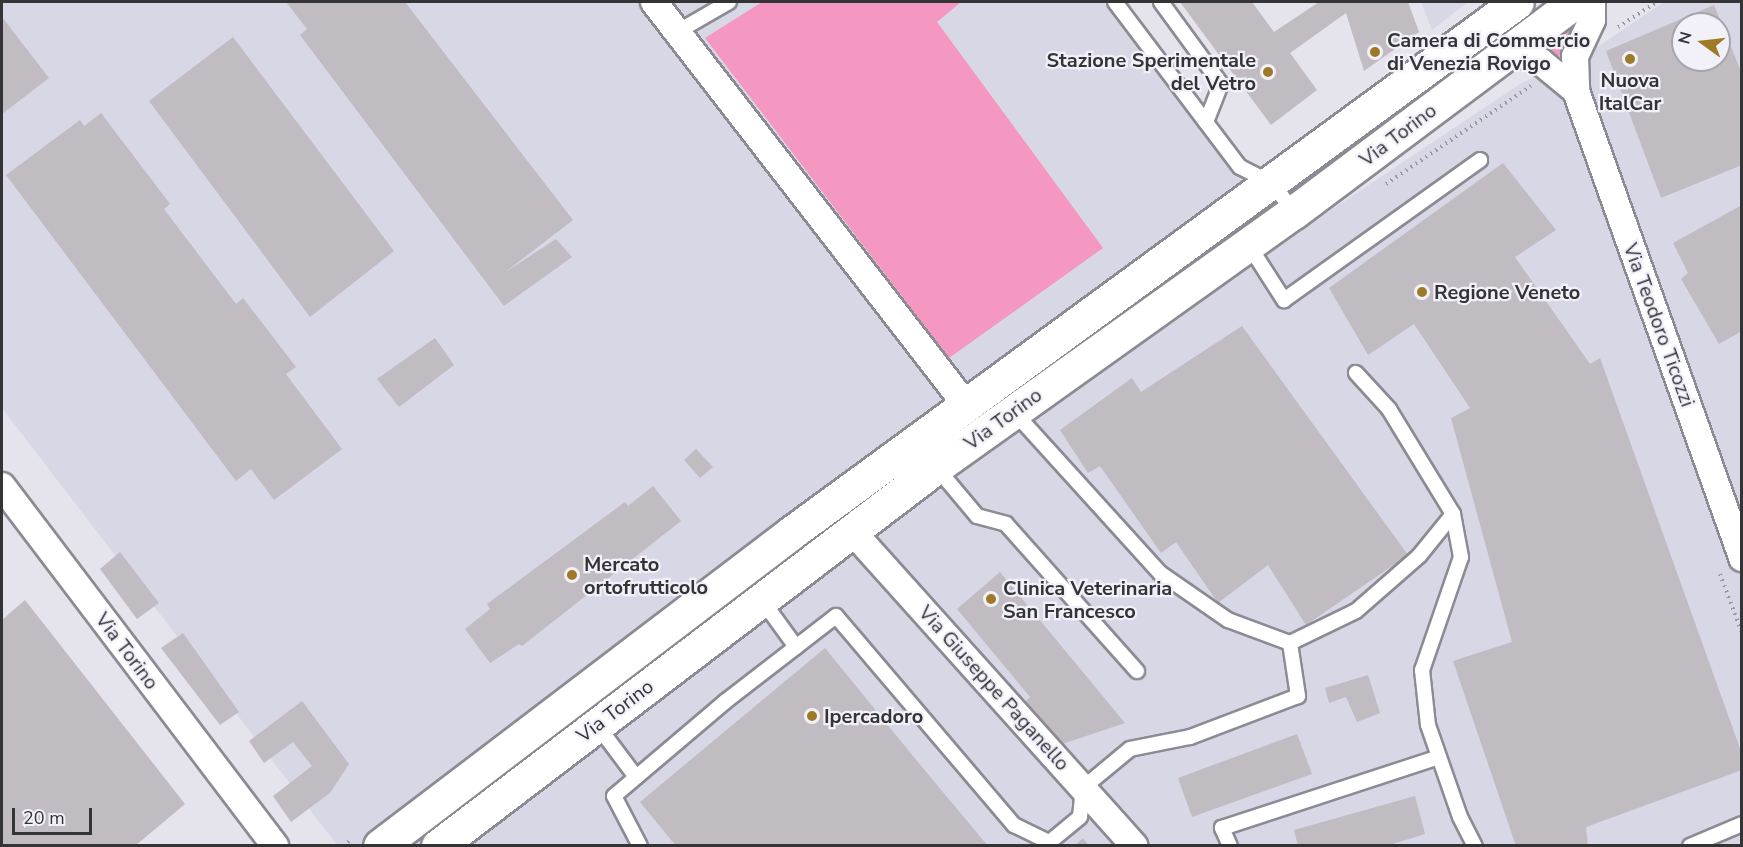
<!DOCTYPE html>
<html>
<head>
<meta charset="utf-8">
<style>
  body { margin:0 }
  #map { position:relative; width:1743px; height:847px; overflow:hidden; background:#e5e4ed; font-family:"Nunito Sans",sans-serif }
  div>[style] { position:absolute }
  .built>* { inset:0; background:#d8d7e6 }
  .green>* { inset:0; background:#f497c1 }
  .building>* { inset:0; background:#c1bbc2 }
  .path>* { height:4px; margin-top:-2px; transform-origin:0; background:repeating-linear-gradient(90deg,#98979d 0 1.5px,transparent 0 6px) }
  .roads { filter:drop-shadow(2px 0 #8c8b93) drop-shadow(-2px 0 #8c8b93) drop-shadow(0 2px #8c8b93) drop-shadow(0 -2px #8c8b93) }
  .service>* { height:14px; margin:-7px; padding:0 7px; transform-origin:7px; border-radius:7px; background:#fff }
  .minor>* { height:26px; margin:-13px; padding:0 13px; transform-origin:13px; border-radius:13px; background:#fff }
  .tertiary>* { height:33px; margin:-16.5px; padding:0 16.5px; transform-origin:16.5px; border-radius:16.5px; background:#fff }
  .dots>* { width:16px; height:16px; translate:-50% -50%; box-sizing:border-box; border:3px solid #f2f1fa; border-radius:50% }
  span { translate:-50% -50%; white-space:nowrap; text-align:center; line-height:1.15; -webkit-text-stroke:4.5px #f2f1fa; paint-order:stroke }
  .poi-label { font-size:20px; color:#343336; font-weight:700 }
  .left { translate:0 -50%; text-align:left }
  .right { translate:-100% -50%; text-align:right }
  .street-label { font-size:20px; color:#343336 }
  .frame { position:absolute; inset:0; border:3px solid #343336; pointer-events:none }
  .north { position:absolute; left:1671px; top:12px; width:60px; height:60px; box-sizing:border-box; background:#f2f1fa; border:2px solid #a6a5ac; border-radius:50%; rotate:285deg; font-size:16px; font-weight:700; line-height:24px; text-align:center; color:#343336 }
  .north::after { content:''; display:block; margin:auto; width:21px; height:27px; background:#9f7a26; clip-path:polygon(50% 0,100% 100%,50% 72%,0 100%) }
  .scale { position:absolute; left:12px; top:808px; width:80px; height:27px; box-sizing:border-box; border:3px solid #343336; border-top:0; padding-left:8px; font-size:18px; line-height:21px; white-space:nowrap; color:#343336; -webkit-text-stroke:4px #f2f1fa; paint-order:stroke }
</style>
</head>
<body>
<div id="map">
  <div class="built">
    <div style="clip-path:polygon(evenodd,2px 2px,1108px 2px,1289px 238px,1520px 84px,1594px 49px,1664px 2px,1741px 2px,1741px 845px,337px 845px,2px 408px,2px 2px,1683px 24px,1719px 24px,1719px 60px,1683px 60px,1683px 24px)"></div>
    <div style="clip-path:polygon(1421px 2px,1468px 2px,1432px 30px)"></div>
  </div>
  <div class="green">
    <div style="clip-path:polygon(762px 2px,961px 2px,937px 22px,1103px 248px,949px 358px,705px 38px)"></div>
    <div style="clip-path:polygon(1578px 28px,1563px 56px,1549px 55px,1539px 47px,1561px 30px)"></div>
  </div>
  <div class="building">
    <div style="clip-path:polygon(286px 2px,405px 2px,573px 220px,504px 273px,556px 239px,572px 257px,504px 306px,300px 35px,307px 29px)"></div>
    <div style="clip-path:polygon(1180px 2px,1252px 2px,1274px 32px,1319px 2px,1408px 2px,1419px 32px,1364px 71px,1346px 13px,1290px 53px,1317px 90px,1271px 125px)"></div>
    <div style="clip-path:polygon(evenodd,1714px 5px,1742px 74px,1742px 165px,1661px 198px,1606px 51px,1714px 5px,1683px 24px,1719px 24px,1719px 60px,1683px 60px,1683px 24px)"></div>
    <div style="clip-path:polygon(2px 17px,49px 78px,2px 114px)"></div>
    <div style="clip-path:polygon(233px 37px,394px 251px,310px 317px,149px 101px)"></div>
    <div style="clip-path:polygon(101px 113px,170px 204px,164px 209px,236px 304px,243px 298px,296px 367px,286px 374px,342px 449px,274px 500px,251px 469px,236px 481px,6px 175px,80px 120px,84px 126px)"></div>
    <div style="clip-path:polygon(1503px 163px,1556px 230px,1515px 257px,1590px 364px,1600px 358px,1742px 754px,1742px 770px,1586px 827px,1588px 846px,1516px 846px,1453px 661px,1512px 642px,1451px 418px,1470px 408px,1414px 324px,1368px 355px,1329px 288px)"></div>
    <div style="clip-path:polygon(1742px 205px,1742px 331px,1719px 344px,1681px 279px,1688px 273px,1673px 243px)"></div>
    <div style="clip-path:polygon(1242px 326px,1408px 555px,1306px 625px,1268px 565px,1218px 603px,1176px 542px,1161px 553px,1100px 466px,1088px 473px,1060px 430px,1132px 378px,1141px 392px)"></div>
    <div style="clip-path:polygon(435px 338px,454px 365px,399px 407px,377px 379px)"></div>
    <div style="clip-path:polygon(696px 449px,713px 467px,700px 478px,684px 460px)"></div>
    <div style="clip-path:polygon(653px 486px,681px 521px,522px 646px,519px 644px,490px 663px,465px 629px,490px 609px,487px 604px,625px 502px,628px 506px)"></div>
    <div style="clip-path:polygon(120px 552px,159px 603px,137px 619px,100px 569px)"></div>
    <div style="clip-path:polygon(1000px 572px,1125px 723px,1059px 745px,1025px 702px,1030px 697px,957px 609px)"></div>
    <div style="clip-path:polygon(25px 600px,185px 804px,135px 846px,2px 846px,2px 620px)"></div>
    <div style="clip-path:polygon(183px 633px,239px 712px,220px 725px,161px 648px)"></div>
    <div style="clip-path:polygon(825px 648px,917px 761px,988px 846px,676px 846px,640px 802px)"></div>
    <div style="clip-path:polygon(1368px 675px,1380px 713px,1357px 722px,1346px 697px,1329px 703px,1325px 688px)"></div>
    <div style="clip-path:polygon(302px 701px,349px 764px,330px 793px,291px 822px,273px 796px,312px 766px,293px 742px,264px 763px,249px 741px)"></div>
    <div style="clip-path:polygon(1297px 734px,1312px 774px,1192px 817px,1178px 778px)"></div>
    <div style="clip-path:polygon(1415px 796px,1425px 834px,1386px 846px,1298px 846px,1294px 830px)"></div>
    <div style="clip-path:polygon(1083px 838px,1089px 846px,1074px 846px)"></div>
  </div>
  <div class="path">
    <div style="left:1618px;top:27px;width:46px;rotate:-32.7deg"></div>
    <div style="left:1386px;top:184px;width:175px;rotate:-34.1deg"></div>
    <div style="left:1720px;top:574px;width:63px;rotate:69.6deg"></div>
    <div style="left:343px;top:846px;width:11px;rotate:-38deg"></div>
  </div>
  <div class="roads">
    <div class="service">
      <div style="left:1115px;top:2px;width:207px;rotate:52.9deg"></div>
      <div style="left:1240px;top:167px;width:36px;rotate:27deg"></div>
      <div style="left:1272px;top:183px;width:36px;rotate:53deg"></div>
      <div style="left:1161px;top:2px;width:102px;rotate:53.8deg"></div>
      <div style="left:1221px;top:84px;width:41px;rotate:111.5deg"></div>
      <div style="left:677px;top:32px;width:60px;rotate:-30deg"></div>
      <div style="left:1248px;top:244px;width:67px;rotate:57.3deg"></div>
      <div style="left:1284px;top:300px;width:241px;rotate:-35.5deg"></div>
      <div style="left:1014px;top:412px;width:217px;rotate:47.8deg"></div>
      <div style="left:1160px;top:573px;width:83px;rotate:34.7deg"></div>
      <div style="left:1228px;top:620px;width:66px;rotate:20.4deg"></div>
      <div style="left:1290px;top:643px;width:54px;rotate:81.4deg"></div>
      <div style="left:1298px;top:696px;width:116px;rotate:159.2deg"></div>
      <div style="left:1190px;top:737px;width:61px;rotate:168.7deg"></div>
      <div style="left:1130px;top:749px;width:61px;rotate:140.3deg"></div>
      <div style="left:1083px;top:788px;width:29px;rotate:96deg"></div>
      <div style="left:1080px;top:817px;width:45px;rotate:140.4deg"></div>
      <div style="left:936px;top:467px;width:64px;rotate:50.1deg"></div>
      <div style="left:977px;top:516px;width:30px;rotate:15deg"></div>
      <div style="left:1006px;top:524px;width:197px;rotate:48.3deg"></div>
      <div style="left:1453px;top:514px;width:44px;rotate:79.5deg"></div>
      <div style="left:1461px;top:557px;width:120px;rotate:109deg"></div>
      <div style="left:1422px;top:670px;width:55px;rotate:83.8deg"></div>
      <div style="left:1428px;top:725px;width:97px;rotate:70.8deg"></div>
      <div style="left:1460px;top:817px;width:33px;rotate:63deg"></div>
      <div style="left:762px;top:600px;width:58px;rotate:54.1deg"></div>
      <div style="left:1290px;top:643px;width:73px;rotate:-25.9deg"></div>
      <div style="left:1356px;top:611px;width:84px;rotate:-41.1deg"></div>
      <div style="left:1419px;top:556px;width:54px;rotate:-51deg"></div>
      <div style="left:1453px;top:514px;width:123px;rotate:-121.4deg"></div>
      <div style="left:1389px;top:409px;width:49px;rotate:-132.5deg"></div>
      <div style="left:597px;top:725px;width:65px;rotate:53.1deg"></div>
      <div style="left:640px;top:846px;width:56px;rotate:-117.5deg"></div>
      <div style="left:614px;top:796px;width:147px;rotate:-40.3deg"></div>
      <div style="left:726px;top:701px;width:139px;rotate:-37.7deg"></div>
      <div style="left:836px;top:616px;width:275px;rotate:49.6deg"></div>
      <div style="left:1014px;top:825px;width:37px;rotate:26deg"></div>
      <div style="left:1230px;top:846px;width:20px;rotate:-114deg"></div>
      <div style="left:1222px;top:828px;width:228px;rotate:-18.1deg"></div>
      <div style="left:1690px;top:846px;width:56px;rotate:-22.9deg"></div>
    </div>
    <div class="minor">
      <div style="left:654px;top:2px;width:510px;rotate:52.25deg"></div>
      <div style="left:1592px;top:2px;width:18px;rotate:90deg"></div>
      <div style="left:1592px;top:20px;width:40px;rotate:115deg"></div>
      <div style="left:1575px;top:56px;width:35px;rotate:88deg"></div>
      <div style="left:1576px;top:91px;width:496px;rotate:70.4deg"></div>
      <div style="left:1512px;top:50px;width:31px;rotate:22deg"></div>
      <div style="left:1541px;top:62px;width:45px;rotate:39.6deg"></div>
      <div style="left:2px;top:486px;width:452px;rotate:52.8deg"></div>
      <div style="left:852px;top:531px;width:423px;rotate:48.1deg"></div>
    </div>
    <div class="tertiary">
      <div style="left:380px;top:846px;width:517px;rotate:-37.29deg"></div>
      <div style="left:791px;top:533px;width:899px;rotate:-36.18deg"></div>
      <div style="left:438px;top:846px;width:626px;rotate:-37.27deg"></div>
      <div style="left:936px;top:467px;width:440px;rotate:-35.5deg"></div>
      <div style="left:1294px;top:212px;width:351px;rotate:-36.8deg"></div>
    </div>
  </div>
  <div class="dots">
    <div style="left:1375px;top:52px;background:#9f7a26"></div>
    <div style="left:1630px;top:59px;background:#9f7a26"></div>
    <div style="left:1268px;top:72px;background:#9f7a26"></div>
    <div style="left:1422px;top:292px;background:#9f7a26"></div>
    <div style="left:572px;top:575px;background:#9f7a26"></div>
    <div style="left:991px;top:599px;background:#9f7a26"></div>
    <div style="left:812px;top:716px;background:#9f7a26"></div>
  </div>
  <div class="poi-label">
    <span class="left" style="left:1387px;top:52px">Camera di Commercio<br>di Venezia Rovigo</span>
    <span class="right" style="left:1256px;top:72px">Stazione Sperimentale<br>del Vetro</span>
    <span style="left:1630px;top:92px">Nuova<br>ItalCar</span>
    <span class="left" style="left:1434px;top:292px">Regione Veneto</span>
    <span class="left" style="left:584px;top:576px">Mercato<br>ortofrutticolo</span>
    <span class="left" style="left:1003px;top:600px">Clinica Veterinaria<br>San Francesco</span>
    <span class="left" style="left:824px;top:716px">Ipercadoro</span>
  </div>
  <div class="street-label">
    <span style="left:1398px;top:135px;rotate:-37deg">Via Torino</span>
    <span style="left:1659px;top:325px;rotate:70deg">Via Teodoro Ticozzi</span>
    <span style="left:1003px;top:419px;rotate:-36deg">Via Torino</span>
    <span style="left:127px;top:651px;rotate:53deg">Via Torino</span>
    <span style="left:994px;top:688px;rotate:48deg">Via Giuseppe Paganello</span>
    <span style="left:615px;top:711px;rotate:-37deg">Via Torino</span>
  </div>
  <div class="frame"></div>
  <div class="north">N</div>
  <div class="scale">20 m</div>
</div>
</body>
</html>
